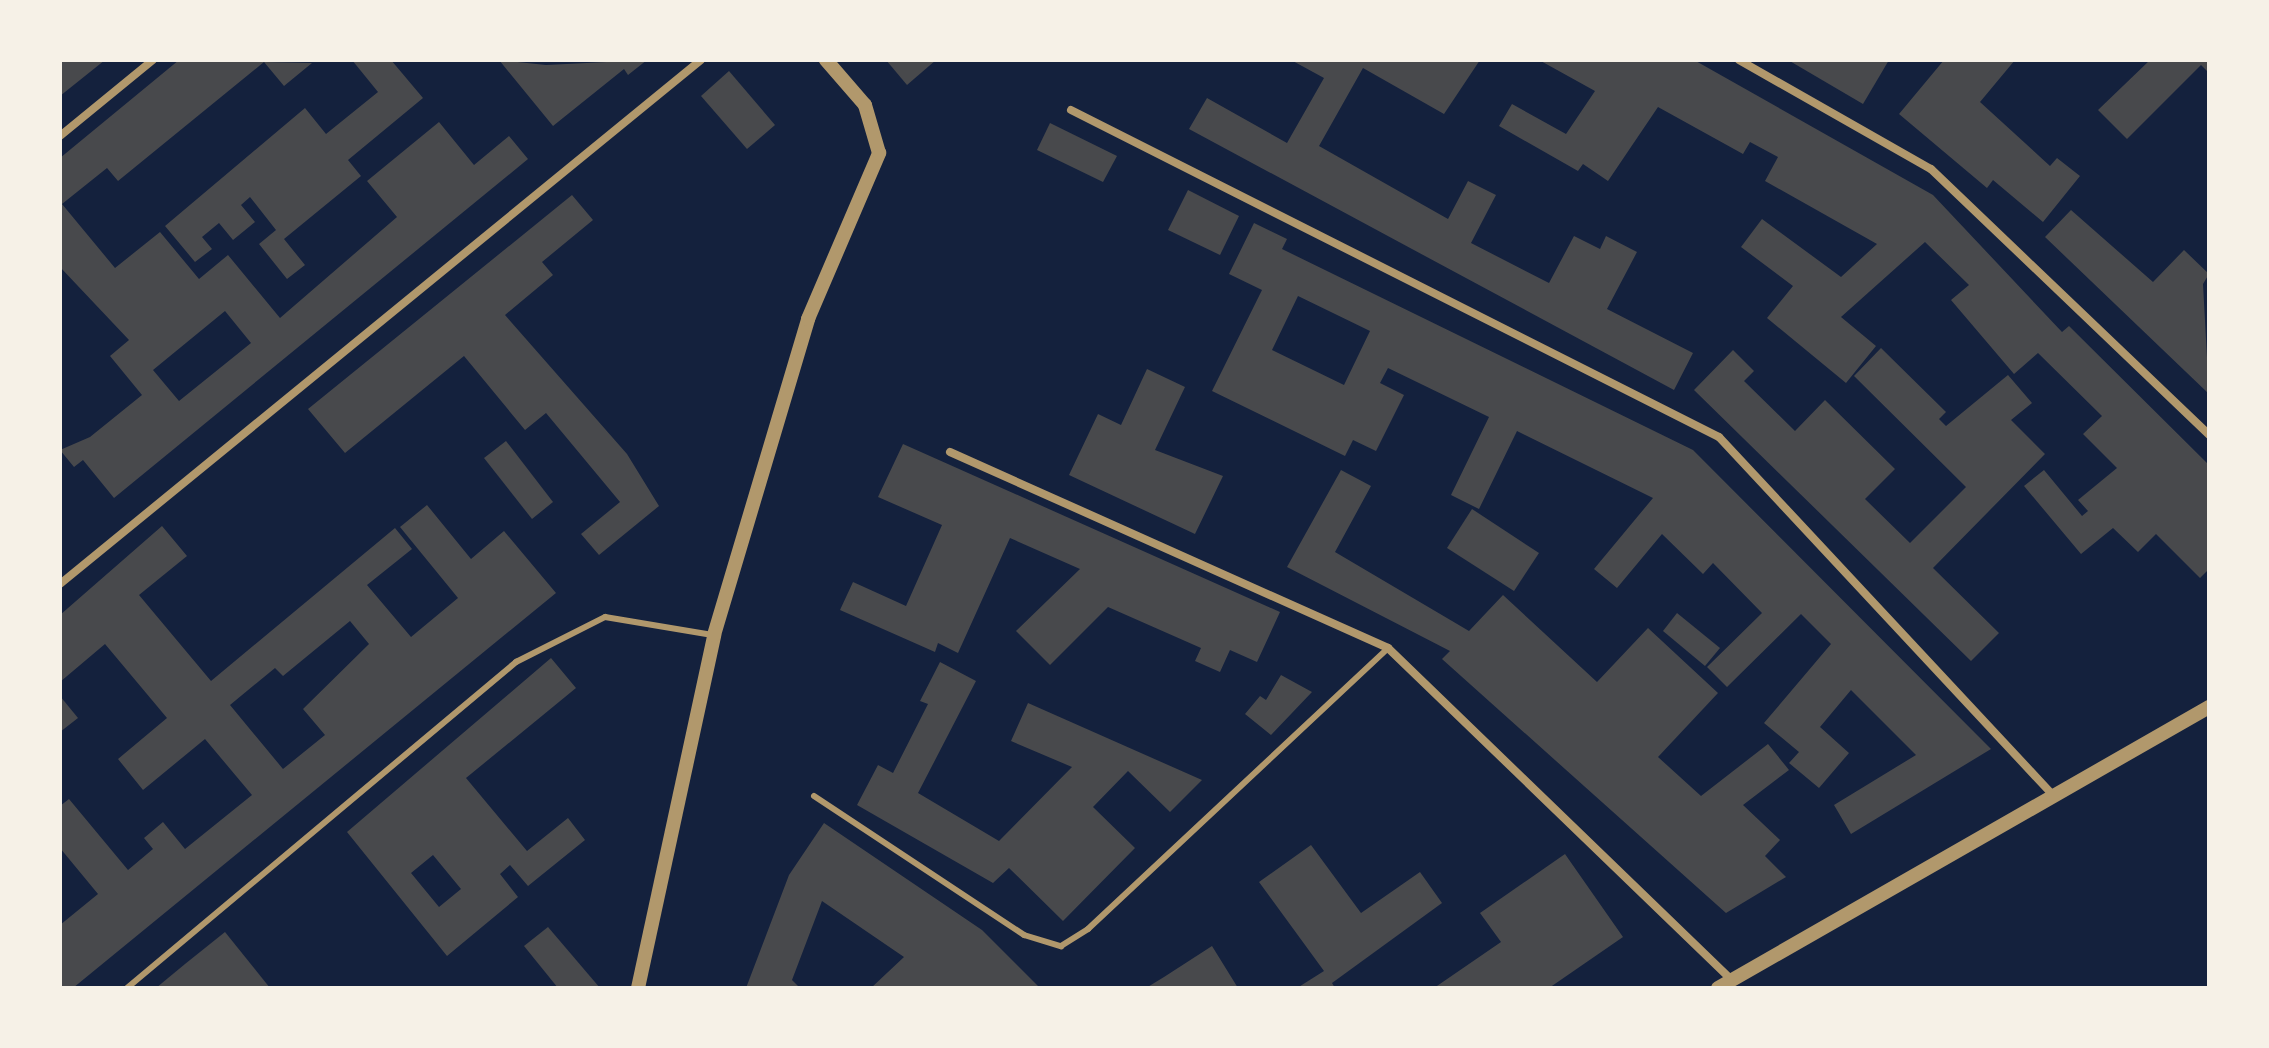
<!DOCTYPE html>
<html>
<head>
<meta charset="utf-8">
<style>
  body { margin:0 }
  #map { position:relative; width:2269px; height:1048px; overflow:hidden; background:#14213d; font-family:Arial,sans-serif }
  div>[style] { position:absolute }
  .building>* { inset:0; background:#48494c }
  .service>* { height:6px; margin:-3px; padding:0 3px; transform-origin:3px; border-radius:3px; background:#b1986c }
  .minor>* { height:8px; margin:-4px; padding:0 4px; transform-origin:4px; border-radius:4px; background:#b1986c }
  .tertiary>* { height:14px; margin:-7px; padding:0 7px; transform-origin:7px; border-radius:7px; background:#b1986c }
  span { translate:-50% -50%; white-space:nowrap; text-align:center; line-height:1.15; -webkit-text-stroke:8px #f6f1e7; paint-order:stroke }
  .frame { position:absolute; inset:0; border:62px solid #f6f1e7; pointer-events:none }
</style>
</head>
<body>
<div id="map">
  <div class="building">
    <div style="clip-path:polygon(60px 60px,105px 60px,60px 96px)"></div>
    <div style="clip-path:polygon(evenodd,179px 60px,312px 63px,284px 86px,264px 62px,118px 181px,107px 168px,62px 204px,115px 268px,160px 232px,199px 279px,228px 255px,280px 318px,397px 217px,367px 181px,439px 122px,474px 165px,509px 136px,528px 159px,114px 498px,83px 460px,74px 467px,60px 450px,90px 437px,142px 395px,110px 356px,129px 340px,60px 267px,60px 158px,179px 60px,225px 311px,251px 343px,179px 401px,153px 370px,225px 311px)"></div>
    <div style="clip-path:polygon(352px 60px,391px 60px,423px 98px,348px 160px,361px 176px,284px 239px,305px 265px,287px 279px,259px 244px,276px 230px,250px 197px,241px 205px,255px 222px,233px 240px,219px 223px,202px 237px,212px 249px,195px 262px,165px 226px,305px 108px,326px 134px,378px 92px)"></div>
    <div style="clip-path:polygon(499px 60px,546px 65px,647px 60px,628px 75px,624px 69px,553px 126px)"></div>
    <div style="clip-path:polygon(886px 60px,936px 60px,907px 85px)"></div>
    <div style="clip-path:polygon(1291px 60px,1480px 60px,1444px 114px,1363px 68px,1319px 146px,1448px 219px,1468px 181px,1496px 195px,1471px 243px,1549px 283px,1574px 236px,1600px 249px,1606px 236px,1637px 252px,1607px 309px,1693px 353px,1674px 390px,1189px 129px,1207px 98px,1287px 143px,1324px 78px)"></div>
    <div style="clip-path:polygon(1539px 60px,1694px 60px,1933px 195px,2062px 332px,2069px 326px,2209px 465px,2209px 569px,2200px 578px,2156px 534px,2138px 552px,2113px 528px,2081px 554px,2024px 486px,2044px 470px,2082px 516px,2088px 511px,2078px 500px,2117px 468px,2083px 434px,2102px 416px,2038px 353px,2014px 374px,1951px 300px,1969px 285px,1925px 242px,1841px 317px,1876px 346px,1846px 383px,1767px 318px,1793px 286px,1741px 247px,1762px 219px,1841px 277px,1877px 244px,1765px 181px,1778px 157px,1750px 142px,1743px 154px,1658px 107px,1608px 181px,1583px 164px,1578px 171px,1499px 126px,1512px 104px,1566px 134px,1595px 91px)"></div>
    <div style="clip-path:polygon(1788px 60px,1889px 60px,1863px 104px)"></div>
    <div style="clip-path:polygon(1944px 60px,2015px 60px,1980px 102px,2050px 166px,2057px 158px,2080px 176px,2043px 222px,1993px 180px,1987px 188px,1899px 114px)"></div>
    <div style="clip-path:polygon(2150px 60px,2209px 60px,2209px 73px,2201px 65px,2127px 139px,2098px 110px)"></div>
    <div style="clip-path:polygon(729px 71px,775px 125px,747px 149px,701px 96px)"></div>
    <div style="clip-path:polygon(1050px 123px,1117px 156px,1103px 182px,1037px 150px)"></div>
    <div style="clip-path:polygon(1188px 190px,1239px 216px,1220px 255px,1168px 230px)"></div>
    <div style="clip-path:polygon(572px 195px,593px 220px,542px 262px,553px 275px,505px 315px,627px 454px,659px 506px,599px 555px,581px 534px,620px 502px,546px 413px,525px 430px,464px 356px,345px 453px,308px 409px)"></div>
    <div style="clip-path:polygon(2071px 210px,2153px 282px,2184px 250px,2209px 274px,2203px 284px,2209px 394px,2045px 237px)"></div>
    <div style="clip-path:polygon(evenodd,1254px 223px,1287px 239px,1282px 249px,1693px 450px,1991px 749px,1851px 834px,1834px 805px,1916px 755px,1851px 690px,1820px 727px,1849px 753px,1819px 788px,1789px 763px,1799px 752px,1764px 723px,1831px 644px,1801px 614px,1727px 687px,1707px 667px,1762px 613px,1713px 563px,1703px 574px,1662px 534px,1617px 588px,1594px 569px,1653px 498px,1517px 431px,1479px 509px,1451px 495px,1489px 417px,1388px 368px,1380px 383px,1404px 395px,1376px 451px,1353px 440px,1345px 456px,1212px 391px,1262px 290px,1229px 274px,1254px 223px,1298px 296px,1370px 331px,1344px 385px,1272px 350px,1298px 296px)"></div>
    <div style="clip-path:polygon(1881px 348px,1946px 412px,1939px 419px,1946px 426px,2008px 375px,2032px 403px,2011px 420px,2045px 454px,1933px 568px,1999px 633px,1971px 661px,1694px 390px,1733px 350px,1754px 371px,1744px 381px,1795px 431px,1825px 400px,1895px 469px,1865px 499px,1910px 543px,1966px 487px,1854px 376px)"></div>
    <div style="clip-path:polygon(1147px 369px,1185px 387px,1155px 450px,1223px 476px,1195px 534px,1069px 475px,1098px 414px,1121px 425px)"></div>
    <div style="clip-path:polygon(506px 441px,553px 502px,532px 519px,484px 458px)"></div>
    <div style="clip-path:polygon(903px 444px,1280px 612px,1257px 662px,1230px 650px,1220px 672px,1195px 661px,1201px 648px,1108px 607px,1050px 665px,1016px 631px,1080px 569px,1010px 538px,958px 653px,938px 643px,935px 652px,840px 610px,853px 582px,906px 606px,942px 525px,878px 497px)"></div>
    <div style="clip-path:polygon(1341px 470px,1371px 486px,1335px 552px,1469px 631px,1503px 595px,1597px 682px,1648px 628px,1718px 693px,1658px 757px,1701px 796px,1768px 744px,1789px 770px,1743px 805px,1780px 840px,1765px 856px,1786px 877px,1726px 913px,1442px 659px,1450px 651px,1287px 567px)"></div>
    <div style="clip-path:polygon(evenodd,427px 505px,471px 559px,504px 531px,556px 593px,73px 988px,60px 988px,60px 925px,98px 894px,60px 848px,60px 806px,69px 799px,128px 870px,153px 849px,144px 838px,163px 822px,185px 849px,252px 795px,205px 739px,143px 790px,118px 759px,167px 718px,105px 644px,60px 682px,60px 615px,162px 526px,187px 556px,139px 595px,211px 681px,395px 528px,412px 549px,367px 585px,411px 637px,458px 598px,400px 527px,427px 505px,350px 621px,369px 644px,303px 709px,325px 735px,283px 769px,230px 705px,275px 668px,283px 676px,350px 621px)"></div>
    <div style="clip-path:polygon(1472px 509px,1539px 553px,1514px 591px,1447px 548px)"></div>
    <div style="clip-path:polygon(1677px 613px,1720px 648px,1705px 666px,1663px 631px)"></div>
    <div style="clip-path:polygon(evenodd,551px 658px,576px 688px,466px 778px,527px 851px,568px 818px,585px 840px,528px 886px,510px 865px,500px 874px,518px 897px,447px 956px,347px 832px,551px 658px,433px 855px,461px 889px,439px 907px,411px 873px,433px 855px)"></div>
    <div style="clip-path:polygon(940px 662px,976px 681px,918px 793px,999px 841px,1072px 767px,1011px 741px,1028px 703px,1202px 780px,1170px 812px,1128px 771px,1093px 807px,1135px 848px,1063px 921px,1009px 868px,993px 883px,857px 805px,878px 765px,893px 773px,928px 704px,920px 701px)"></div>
    <div style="clip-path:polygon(1281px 675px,1312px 692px,1271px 735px,1245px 714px,1260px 696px,1266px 700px)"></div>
    <div style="clip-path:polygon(60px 696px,78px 718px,60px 732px)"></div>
    <div style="clip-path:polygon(824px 823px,982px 930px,1040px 988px,871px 988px,904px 957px,822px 901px,792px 980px,800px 988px,746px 988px,789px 875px)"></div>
    <div style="clip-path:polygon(1311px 845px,1361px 913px,1420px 872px,1442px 903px,1332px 983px,1335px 988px,1297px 988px,1324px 971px,1259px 882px)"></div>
    <div style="clip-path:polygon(1565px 854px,1623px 937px,1549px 988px,1434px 988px,1501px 942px,1480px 913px)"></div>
    <div style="clip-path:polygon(548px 927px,600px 988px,558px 988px,524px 946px)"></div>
    <div style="clip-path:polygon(225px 932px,270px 988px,156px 988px,185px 964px)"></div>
    <div style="clip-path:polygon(1212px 946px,1238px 988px,1146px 988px,1164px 977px)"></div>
  </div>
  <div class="service">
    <div style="left:814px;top:796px;width:252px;rotate:33.5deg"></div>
    <div style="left:1024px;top:935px;width:39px;rotate:17deg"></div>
    <div style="left:1061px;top:946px;width:32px;rotate:-32deg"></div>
    <div style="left:1088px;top:929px;width:411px;rotate:-43.1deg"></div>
    <div style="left:127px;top:988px;width:508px;rotate:-39.96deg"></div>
    <div style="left:516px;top:662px;width:100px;rotate:-26.8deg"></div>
    <div style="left:605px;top:617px;width:109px;rotate:9.5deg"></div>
  </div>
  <div class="minor">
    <div style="left:1739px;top:60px;width:221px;rotate:29.6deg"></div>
    <div style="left:1931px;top:169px;width:385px;rotate:43.7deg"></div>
    <div style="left:1071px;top:110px;width:726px;rotate:26.78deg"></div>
    <div style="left:1719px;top:437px;width:490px;rotate:47deg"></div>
    <div style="left:60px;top:136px;width:120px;rotate:-39.3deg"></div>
    <div style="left:950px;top:452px;width:480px;rotate:24.1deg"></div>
    <div style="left:1388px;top:648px;width:478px;rotate:44deg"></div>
    <div style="left:60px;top:584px;width:828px;rotate:-39.27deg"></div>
  </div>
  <div class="tertiary">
    <div style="left:638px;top:988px;width:361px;rotate:-77.8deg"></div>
    <div style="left:714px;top:635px;width:330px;rotate:-73.4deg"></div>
    <div style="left:808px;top:319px;width:181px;rotate:-66.8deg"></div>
    <div style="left:879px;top:153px;width:50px;rotate:-106.3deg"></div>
    <div style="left:865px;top:105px;width:60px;rotate:-130.9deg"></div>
    <div style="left:1718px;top:988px;width:566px;rotate:-29.78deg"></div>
  </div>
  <div class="frame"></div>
</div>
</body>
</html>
